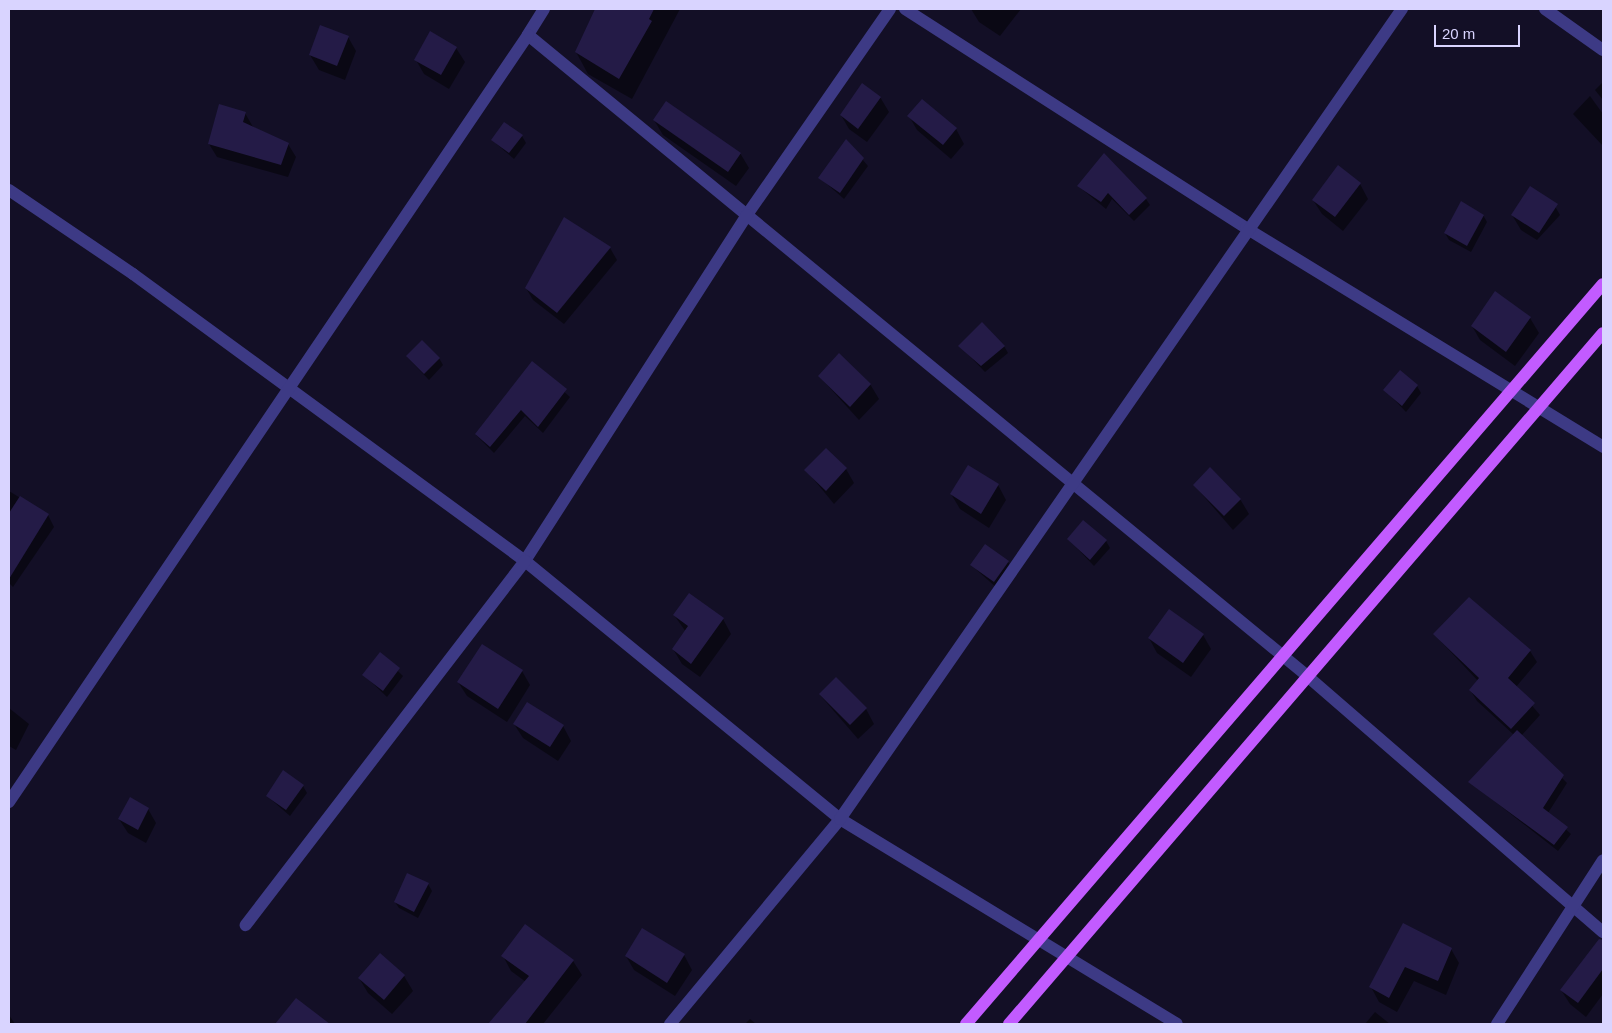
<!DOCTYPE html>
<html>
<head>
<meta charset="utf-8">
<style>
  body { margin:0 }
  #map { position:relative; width:1612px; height:1033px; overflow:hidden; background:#130f26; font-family:Arial,sans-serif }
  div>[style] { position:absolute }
  .shadow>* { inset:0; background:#0007 }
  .building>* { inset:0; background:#241b47 }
  .street>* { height:12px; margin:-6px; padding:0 6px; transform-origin:6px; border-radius:6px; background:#3d3a85 }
  .primary>* { height:12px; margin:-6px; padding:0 6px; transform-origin:6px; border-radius:6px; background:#c25bff }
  span { translate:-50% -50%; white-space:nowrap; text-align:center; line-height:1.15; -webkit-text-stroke:5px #130f26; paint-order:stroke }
  .frame { position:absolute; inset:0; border:10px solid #d9d4ff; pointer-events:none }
  .scale { position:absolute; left:1434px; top:25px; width:86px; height:22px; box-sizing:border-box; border:2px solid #d9d4ff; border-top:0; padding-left:6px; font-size:15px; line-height:18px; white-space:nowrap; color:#d9d4ff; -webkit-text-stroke:4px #130f26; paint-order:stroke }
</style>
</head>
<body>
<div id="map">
  <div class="shadow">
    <div style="clip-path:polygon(600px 9px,680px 9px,632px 99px,588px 74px,576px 52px)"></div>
    <div style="clip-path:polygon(971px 9px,1021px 9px,1000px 36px,979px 22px)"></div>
    <div style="clip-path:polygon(348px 37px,356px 51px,345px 80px,319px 70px,310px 55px)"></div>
    <div style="clip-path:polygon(456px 48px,465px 62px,449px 89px,424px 74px,416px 60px)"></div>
    <div style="clip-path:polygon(1603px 82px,1603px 100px,1595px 90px)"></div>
    <div style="clip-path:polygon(1590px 96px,1603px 114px,1603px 146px,1573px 114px)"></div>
    <div style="clip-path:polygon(880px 97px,889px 112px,867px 142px,849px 129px,841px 115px)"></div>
    <div style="clip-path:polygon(245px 113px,253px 127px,288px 144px,296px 157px,288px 177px,217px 157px,209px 144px)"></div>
    <div style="clip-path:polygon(909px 116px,956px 129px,964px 144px,951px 159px,917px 130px)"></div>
    <div style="clip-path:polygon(654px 120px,740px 153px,749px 168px,736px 186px,663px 135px)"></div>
    <div style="clip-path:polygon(522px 136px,526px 143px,514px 159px,492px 140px)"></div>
    <div style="clip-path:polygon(846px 140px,868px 166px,844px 199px,820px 178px)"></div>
    <div style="clip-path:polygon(1360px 184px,1368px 199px,1343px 231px,1322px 214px,1313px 200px)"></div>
    <div style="clip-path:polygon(1078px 186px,1146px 199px,1150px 205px,1134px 221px,1112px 199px,1106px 209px)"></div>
    <div style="clip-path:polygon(1552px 201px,1560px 215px,1537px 240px,1521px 230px,1512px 215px)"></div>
    <div style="clip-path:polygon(1483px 215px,1487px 222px,1471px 252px,1449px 240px,1445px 233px)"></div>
    <div style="clip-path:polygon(610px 248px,617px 260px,564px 324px,533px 300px,526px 288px)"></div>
    <div style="clip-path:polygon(1496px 293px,1530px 318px,1539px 333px,1515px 366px,1480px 340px,1472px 326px)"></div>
    <div style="clip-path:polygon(960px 346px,1004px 346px,1008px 353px,985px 372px)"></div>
    <div style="clip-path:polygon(407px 357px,439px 358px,443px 365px,429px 380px)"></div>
    <div style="clip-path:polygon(532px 363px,570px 397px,543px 433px,525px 416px,494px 453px,476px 435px)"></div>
    <div style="clip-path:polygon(819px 376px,870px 384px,879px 399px,859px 420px)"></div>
    <div style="clip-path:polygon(1417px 386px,1421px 393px,1406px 412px,1385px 390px)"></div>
    <div style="clip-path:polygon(846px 469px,854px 483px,834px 504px,806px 470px)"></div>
    <div style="clip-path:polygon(998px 485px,1006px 500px,989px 528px,960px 509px,951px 494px)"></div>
    <div style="clip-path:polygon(1194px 485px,1240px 499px,1249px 514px,1233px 530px)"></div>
    <div style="clip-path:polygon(9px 491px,48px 515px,54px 527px,13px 587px,9px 583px)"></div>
    <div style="clip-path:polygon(1068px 539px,1106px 541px,1110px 548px,1094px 566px)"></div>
    <div style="clip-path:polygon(1008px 562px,1012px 569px,998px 589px,971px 565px)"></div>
    <div style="clip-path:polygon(674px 615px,723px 619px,731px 634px,700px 677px,682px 664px,673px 649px,686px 632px)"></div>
    <div style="clip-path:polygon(1434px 634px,1530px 651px,1537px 662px,1516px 687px,1540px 715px,1521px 736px,1567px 783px,1548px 813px,1571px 834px,1558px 851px,1470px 782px,1514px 735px,1477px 701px,1470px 690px,1478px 681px)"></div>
    <div style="clip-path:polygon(1203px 635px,1211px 649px,1191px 677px,1157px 653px,1149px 638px)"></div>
    <div style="clip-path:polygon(380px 654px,403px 676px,387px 697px,364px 675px)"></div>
    <div style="clip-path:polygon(522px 671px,530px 685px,507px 722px,467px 696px,458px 682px)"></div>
    <div style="clip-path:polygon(820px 695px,866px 709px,874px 724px,858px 739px)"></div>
    <div style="clip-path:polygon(9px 708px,29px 724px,16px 750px,9px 746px)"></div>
    <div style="clip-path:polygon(514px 724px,563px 726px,571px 741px,558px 761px,523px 738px)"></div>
    <div style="clip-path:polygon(303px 786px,307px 793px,290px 816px,267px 796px)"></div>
    <div style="clip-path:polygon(148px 809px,156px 823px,146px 843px,128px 833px,119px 819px)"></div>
    <div style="clip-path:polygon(428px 884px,432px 891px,418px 918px,399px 908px,395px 902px)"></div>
    <div style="clip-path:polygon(1403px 925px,1451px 949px,1459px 963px,1446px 995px,1414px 981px,1397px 1012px,1379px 1002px,1371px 987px)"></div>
    <div style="clip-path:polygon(1603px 939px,1603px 994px,1586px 1017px,1570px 1004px,1561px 990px)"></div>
    <div style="clip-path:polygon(380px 955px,404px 976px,413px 991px,392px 1014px,368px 993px,359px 978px)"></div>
    <div style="clip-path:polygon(684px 955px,692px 970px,675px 996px,634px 970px,626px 956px)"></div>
    <div style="clip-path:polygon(503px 956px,573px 961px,582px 975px,543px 1024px,497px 1024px,494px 1019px,526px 982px,511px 971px)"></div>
    <div style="clip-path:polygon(296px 1000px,328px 1024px,277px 1024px)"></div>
    <div style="clip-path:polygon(1375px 1012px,1390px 1024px,1365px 1024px)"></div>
    <div style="clip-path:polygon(9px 1015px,15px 1024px,9px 1024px)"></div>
    <div style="clip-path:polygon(750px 1019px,756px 1024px,745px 1024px)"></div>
  </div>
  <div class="building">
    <div style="clip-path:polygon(595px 9px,654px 9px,649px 19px,652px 21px,619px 79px,575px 52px)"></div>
    <div style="clip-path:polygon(320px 25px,349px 36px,337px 66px,309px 55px)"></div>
    <div style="clip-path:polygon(430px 31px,457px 47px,441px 75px,414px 60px)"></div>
    <div style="clip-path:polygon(862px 83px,881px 97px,858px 129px,840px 115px)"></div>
    <div style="clip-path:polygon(922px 99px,957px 128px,943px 145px,907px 116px)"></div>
    <div style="clip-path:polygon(666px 101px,741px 153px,728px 172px,653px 120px)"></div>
    <div style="clip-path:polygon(219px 104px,246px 112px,243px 122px,289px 143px,281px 165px,208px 144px)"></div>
    <div style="clip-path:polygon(504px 122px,523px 135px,509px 153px,491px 140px)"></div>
    <div style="clip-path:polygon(846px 139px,864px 158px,840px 193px,818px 178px)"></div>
    <div style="clip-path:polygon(1104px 153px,1147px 198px,1129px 215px,1108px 193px,1101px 202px,1077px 186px)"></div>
    <div style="clip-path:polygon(1338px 165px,1361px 183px,1335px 217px,1312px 200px)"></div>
    <div style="clip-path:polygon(1530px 186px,1558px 204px,1539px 233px,1511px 215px)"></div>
    <div style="clip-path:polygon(1461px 201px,1484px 215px,1467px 246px,1444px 233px)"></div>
    <div style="clip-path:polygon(564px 217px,611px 247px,557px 313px,525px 288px)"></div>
    <div style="clip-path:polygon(1495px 291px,1531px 317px,1506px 352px,1471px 326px)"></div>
    <div style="clip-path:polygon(982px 322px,1005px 346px,981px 366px,958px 346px)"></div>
    <div style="clip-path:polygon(422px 340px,440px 358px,424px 374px,406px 356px)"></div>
    <div style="clip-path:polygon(839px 353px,871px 384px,850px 407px,818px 376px)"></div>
    <div style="clip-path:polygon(532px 361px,567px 389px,538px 427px,521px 410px,490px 447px,475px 434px)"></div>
    <div style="clip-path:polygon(1400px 370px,1418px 385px,1402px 406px,1383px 390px)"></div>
    <div style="clip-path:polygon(826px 448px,847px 468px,826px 491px,804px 470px)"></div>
    <div style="clip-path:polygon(968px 465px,999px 484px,981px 514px,950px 494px)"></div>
    <div style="clip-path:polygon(1210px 467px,1241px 499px,1224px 516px,1193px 485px)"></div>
    <div style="clip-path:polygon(20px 496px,49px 514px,9px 579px,9px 513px)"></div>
    <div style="clip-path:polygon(1083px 520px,1107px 540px,1090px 560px,1067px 539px)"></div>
    <div style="clip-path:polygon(985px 544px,1009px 561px,994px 582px,970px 565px)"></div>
    <div style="clip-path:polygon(689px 593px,724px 618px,691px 664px,672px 649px,688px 626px,673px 615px)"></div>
    <div style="clip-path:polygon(1469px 597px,1531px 650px,1508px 678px,1535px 703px,1511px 729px,1469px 690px,1479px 678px,1433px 634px)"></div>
    <div style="clip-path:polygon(1169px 609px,1204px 634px,1183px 663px,1148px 638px)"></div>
    <div style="clip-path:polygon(482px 644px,523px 670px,498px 709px,457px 682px)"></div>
    <div style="clip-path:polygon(380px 652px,400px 668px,383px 691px,362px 675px)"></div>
    <div style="clip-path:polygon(836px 677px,867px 708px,850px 725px,819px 694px)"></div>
    <div style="clip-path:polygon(527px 702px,564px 725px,550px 747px,513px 724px)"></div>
    <div style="clip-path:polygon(1517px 730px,1564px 775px,1543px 808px,1568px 827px,1554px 845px,1468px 782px)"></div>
    <div style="clip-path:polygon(283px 770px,304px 785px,286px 810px,266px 796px)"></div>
    <div style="clip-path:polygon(130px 797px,149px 808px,138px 830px,118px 819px)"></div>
    <div style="clip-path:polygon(407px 873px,429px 883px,414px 912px,394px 902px)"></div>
    <div style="clip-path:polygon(1403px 923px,1452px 948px,1438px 981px,1405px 967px,1389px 998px,1369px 987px)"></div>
    <div style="clip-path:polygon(525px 924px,574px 960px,525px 1024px,488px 1024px,529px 976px,501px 956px)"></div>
    <div style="clip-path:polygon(642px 928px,685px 954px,667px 983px,625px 956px)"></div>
    <div style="clip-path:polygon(1599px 939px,1603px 940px,1603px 969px,1578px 1003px,1560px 990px)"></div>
    <div style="clip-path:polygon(380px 953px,405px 975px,384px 1000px,358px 978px)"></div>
    <div style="clip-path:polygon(296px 998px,330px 1024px,275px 1024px)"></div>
  </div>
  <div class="street">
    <div style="left:544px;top:9px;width:31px;rotate:122deg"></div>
    <div style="left:528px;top:35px;width:1007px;rotate:39.44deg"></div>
    <div style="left:1306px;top:675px;width:393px;rotate:40.9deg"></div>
    <div style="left:890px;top:9px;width:251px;rotate:124.8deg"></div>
    <div style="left:747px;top:215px;width:411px;rotate:122.7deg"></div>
    <div style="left:525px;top:561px;width:407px;rotate:39.3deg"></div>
    <div style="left:840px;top:819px;width:394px;rotate:31.3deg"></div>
    <div style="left:905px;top:9px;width:405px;rotate:32.7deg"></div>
    <div style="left:1246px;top:228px;width:419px;rotate:31.5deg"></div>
    <div style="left:1545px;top:9px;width:71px;rotate:35.3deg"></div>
    <div style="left:9px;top:190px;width:150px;rotate:34.1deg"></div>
    <div style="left:133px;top:274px;width:486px;rotate:36.2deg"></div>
    <div style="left:525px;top:561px;width:459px;rotate:127.5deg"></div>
    <div style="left:9px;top:802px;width:926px;rotate:-55.92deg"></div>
    <div style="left:670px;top:1024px;width:266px;rotate:-50.3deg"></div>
    <div style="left:840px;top:819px;width:986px;rotate:-55.25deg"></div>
    <div style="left:1497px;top:1024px;width:195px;rotate:-57.1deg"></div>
  </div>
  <div class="primary">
    <div style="left:966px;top:1024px;width:976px;rotate:-49.28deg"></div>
    <div style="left:1009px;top:1024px;width:911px;rotate:-49.32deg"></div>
  </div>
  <div class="frame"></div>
  <div class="scale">20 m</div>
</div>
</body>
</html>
